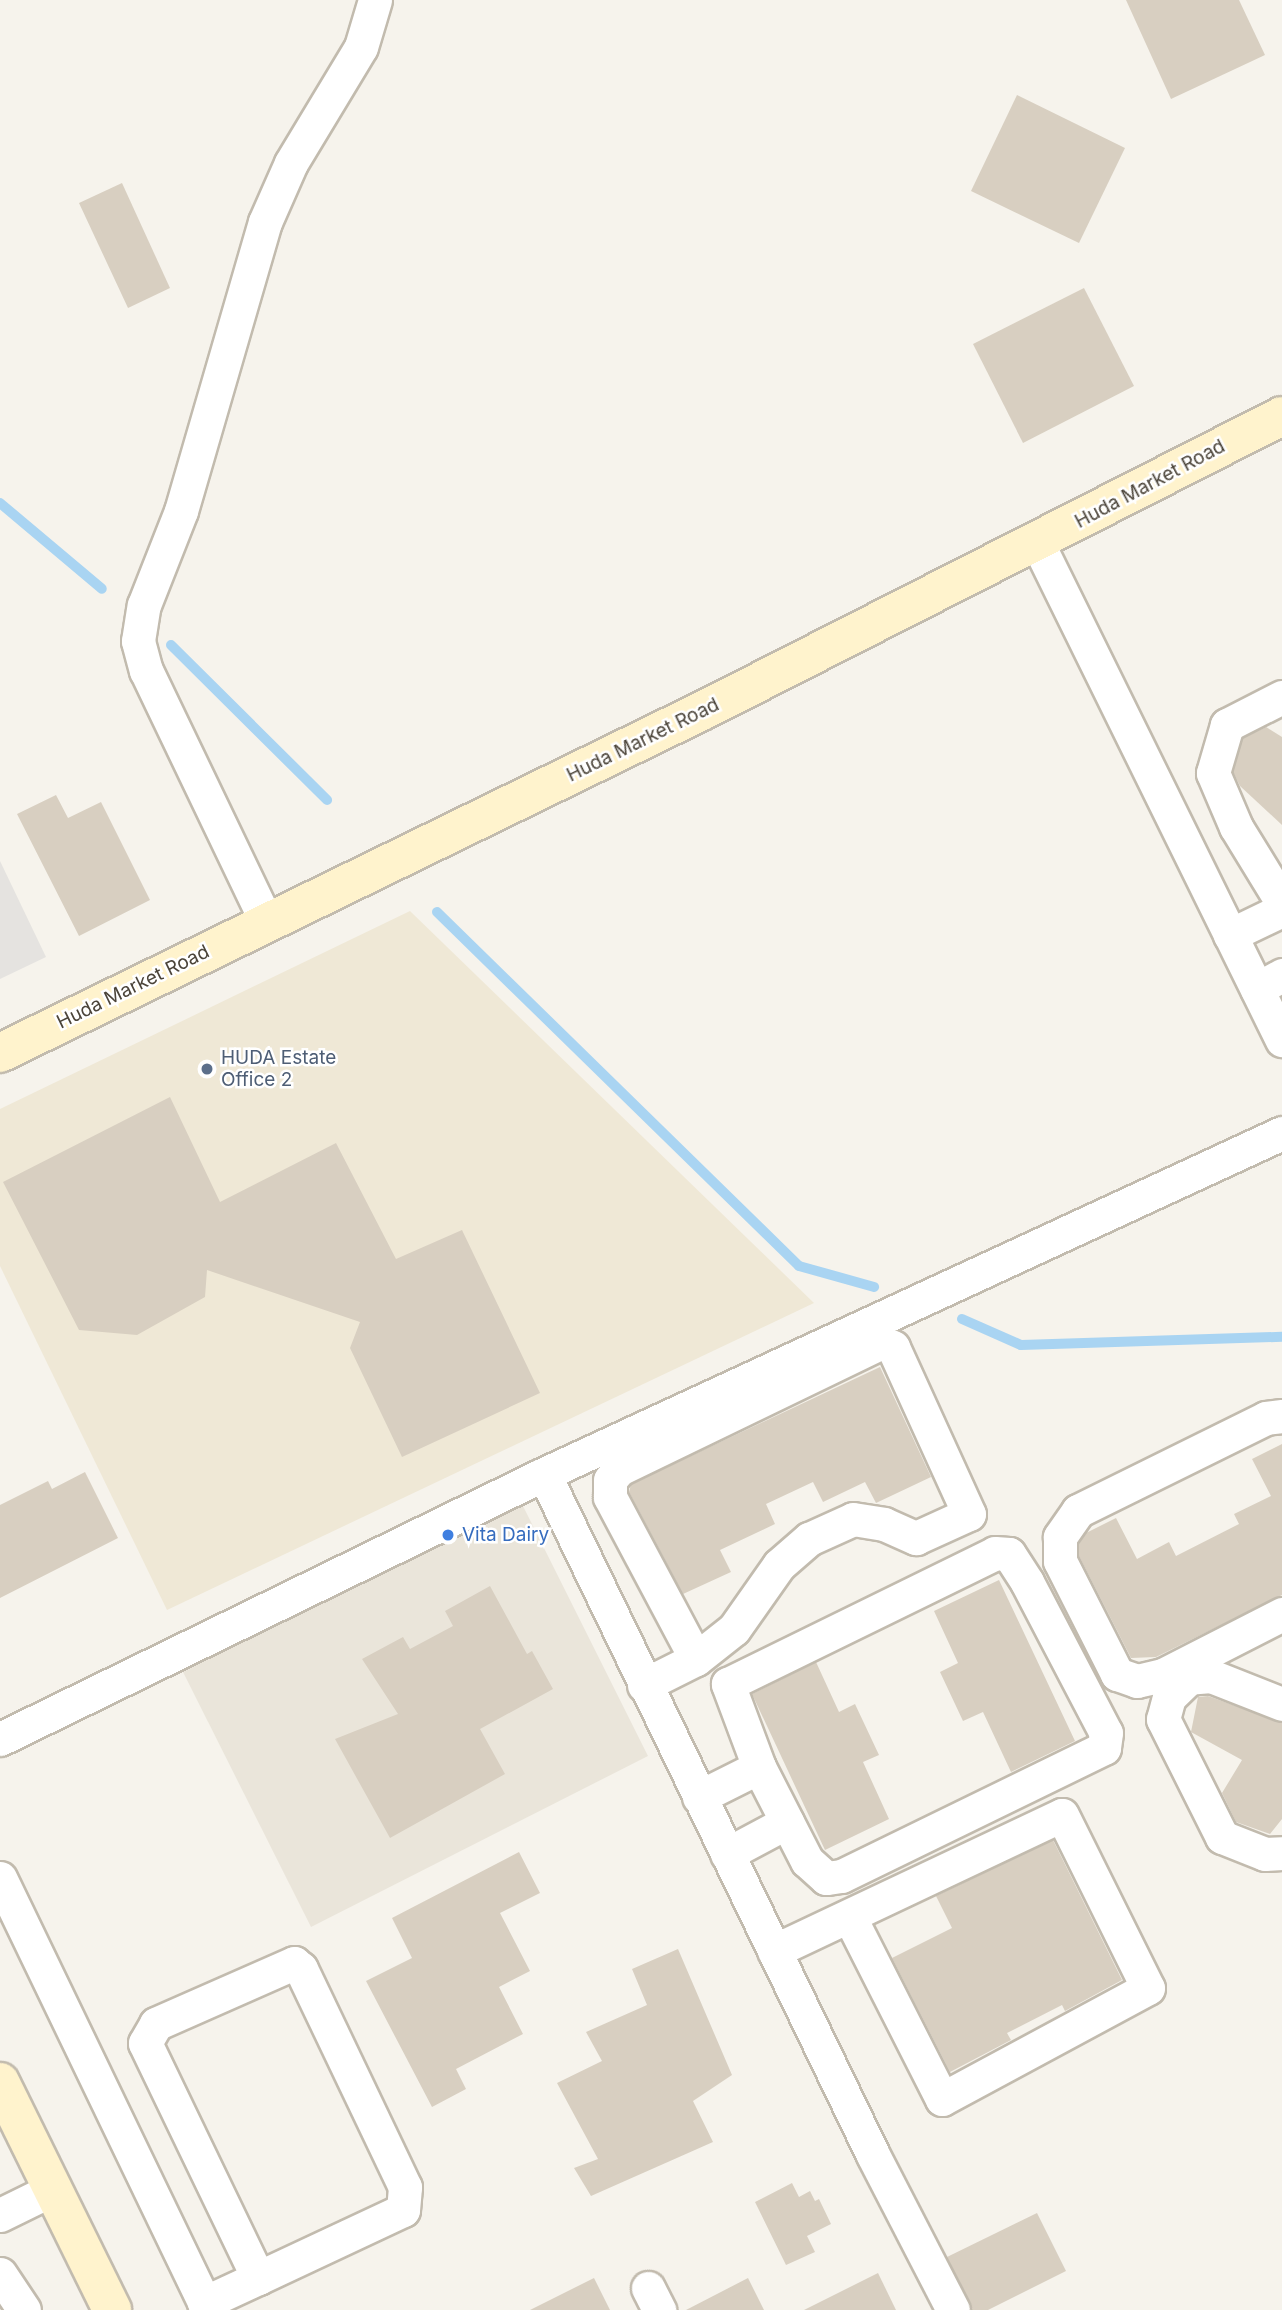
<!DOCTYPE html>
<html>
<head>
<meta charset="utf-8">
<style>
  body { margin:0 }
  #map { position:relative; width:1282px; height:2310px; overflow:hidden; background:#f6f3ec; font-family:Inter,sans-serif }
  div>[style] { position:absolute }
  .residential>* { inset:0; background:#eae5da }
  .education>* { inset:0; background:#efe8d6 }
  .parking>* { inset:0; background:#e5e3e0 }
  .stream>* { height:10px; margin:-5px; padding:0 5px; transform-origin:5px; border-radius:5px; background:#a9d4f2 }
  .building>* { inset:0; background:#d8cfc1 }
  .roads { filter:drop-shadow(2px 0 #c2bbae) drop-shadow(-2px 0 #c2bbae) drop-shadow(0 2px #c2bbae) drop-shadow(0 -2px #c2bbae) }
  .street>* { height:33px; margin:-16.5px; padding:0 16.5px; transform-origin:16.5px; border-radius:16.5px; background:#fff }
  .secondary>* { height:38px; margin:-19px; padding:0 19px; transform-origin:19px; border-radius:19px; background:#fff3cd }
  .dots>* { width:19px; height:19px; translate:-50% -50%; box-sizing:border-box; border:4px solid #fff; border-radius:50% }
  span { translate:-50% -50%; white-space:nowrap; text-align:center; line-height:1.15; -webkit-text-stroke:5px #fff; paint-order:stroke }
  .street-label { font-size:19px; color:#4b4439 }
  .service-label { font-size:19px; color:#4e5e75 }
  .left { translate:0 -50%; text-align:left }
  .shop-label { font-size:19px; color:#366cbe }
</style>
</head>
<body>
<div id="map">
  <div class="residential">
    <div style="clip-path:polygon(520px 1500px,648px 1756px,311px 1927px,183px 1672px)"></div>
  </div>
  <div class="education">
    <div style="clip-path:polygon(410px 911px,814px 1303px,167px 1610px,0 1266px,0 1109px)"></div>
  </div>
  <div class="parking">
    <div style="clip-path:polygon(0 861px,46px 957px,0 979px)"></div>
  </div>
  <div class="stream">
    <div style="left:0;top:503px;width:133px;rotate:40.1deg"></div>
    <div style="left:171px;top:645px;width:220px;rotate:44.8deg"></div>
    <div style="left:437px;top:912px;width:506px;rotate:44.36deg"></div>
    <div style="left:799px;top:1266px;width:78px;rotate:15.6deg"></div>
    <div style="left:962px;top:1319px;width:64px;rotate:23.8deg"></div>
    <div style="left:1021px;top:1345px;width:261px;rotate:-1.8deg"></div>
  </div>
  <div class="building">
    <div style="clip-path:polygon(1126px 0,1239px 0,1265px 55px,1171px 99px)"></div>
    <div style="clip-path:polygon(1017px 95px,1125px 148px,1079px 243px,971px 191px)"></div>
    <div style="clip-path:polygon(122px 183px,170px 288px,128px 308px,79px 203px)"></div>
    <div style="clip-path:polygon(1084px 288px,1134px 386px,1023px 443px,973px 344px)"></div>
    <div style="clip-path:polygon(1266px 727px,1282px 737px,1282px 825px,1240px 786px,1233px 772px,1243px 738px)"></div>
    <div style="clip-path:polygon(56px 795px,68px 818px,101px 802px,150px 900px,79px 936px,17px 814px)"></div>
    <div style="clip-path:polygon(170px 1097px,220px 1202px,336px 1143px,396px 1259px,462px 1230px,540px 1393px,402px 1457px,350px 1348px,360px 1322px,207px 1270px,205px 1297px,137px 1335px,79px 1330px,3px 1182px)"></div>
    <div style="clip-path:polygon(880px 1367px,931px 1477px,876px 1503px,865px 1482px,823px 1502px,813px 1482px,766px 1504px,775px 1524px,720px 1550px,731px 1572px,683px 1594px,629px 1492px,631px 1484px)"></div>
    <div style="clip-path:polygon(1282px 1444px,1282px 1595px,1156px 1657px,1131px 1658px,1079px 1556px,1079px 1544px,1086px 1533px,1116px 1518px,1137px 1559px,1169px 1542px,1176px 1556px,1239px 1524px,1234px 1514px,1271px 1496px,1252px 1459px)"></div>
    <div style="clip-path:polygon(85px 1472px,118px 1538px,0 1598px,0 1505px,48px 1481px,52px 1489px)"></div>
    <div style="clip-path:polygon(999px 1580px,1075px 1741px,1011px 1772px,983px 1712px,963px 1721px,940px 1672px,958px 1663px,934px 1611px)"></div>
    <div style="clip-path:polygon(490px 1586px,527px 1654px,532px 1651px,553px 1689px,480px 1729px,505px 1774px,390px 1838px,335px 1739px,398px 1714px,362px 1659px,403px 1637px,410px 1649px,453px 1626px,445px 1611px)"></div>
    <div style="clip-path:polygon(816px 1662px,839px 1712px,855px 1704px,879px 1755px,863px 1762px,889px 1819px,825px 1850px,752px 1694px)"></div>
    <div style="clip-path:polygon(1208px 1696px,1282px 1723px,1282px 1819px,1270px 1834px,1236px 1822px,1222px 1793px,1242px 1760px,1191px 1732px,1198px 1697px)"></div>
    <div style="clip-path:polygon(1053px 1840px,1122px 1980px,1065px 2011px,1062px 2005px,1007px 2033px,1011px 2040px,950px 2072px,892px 1958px,952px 1928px,936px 1896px)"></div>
    <div style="clip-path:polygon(519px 1852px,540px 1893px,500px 1913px,530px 1971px,499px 1987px,523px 2034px,456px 2069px,466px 2089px,432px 2107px,366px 1981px,412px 1958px,392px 1918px)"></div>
    <div style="clip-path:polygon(678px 1949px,732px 2075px,693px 2101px,713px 2142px,591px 2196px,574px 2168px,598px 2159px,557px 2083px,602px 2061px,586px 2032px,647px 2005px,632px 1969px)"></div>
    <div style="clip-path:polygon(792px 2183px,799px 2197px,810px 2191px,815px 2201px,819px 2199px,831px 2224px,807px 2236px,815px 2252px,786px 2265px,755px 2202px)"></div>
    <div style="clip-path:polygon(1037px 2213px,1066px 2271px,988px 2310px,972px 2310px,947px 2257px)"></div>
    <div style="clip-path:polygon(878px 2273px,896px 2310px,804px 2310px)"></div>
    <div style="clip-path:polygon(594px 2278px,610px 2310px,530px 2310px)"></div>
    <div style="clip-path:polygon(748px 2278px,764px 2310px,686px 2310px)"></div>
  </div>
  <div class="roads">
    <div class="street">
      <div style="left:1038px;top:544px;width:553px;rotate:63.81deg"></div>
      <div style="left:1282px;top:697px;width:62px;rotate:153deg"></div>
      <div style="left:1227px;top:725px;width:50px;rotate:106.3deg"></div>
      <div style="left:1213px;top:773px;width:59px;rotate:66.9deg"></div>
      <div style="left:1236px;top:827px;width:88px;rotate:58.5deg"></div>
      <div style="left:267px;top:923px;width:280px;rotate:-115.6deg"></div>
      <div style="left:146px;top:671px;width:31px;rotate:-105deg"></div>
      <div style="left:138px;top:641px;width:36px;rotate:-81deg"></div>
      <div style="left:144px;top:605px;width:101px;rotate:-68.5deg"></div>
      <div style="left:181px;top:511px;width:301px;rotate:-73.8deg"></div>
      <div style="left:265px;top:222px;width:64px;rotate:-66.2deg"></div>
      <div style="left:291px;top:163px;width:135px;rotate:-58.9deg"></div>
      <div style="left:361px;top:47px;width:49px;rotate:-73.4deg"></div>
      <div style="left:1230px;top:935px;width:58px;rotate:-25.7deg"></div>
      <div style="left:1257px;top:989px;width:29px;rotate:-29deg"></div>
      <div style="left:1282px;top:1416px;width:16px;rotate:173deg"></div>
      <div style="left:1266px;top:1418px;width:210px;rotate:153.7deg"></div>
      <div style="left:1078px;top:1511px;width:32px;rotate:125deg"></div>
      <div style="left:1060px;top:1537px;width:24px;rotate:90deg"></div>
      <div style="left:1060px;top:1561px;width:127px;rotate:63.2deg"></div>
      <div style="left:1117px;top:1674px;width:21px;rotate:19deg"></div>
      <div style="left:1137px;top:1681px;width:27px;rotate:-13deg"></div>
      <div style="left:1163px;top:1675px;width:134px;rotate:-27.1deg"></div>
      <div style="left:544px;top:1474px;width:756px;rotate:64.21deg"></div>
      <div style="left:873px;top:2155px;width:174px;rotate:62.7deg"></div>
      <div style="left:995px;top:1553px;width:14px;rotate:4deg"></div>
      <div style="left:1009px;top:1554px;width:33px;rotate:57deg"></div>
      <div style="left:1027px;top:1582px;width:170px;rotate:62.4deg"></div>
      <div style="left:1106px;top:1733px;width:15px;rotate:98deg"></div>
      <div style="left:1104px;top:1748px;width:292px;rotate:154deg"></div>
      <div style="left:841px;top:1876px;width:15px;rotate:172deg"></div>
      <div style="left:826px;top:1878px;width:25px;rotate:-138deg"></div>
      <div style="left:807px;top:1861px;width:106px;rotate:-117.1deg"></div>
      <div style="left:759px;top:1767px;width:89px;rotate:-110.5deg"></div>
      <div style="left:728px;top:1684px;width:297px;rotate:-26.1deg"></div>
      <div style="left:644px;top:1685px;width:58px;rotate:-26.6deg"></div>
      <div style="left:696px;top:1659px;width:48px;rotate:-38.3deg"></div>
      <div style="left:734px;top:1629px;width:78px;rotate:-54.9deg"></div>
      <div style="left:779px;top:1565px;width:40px;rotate:-41deg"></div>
      <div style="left:809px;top:1539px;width:48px;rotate:-24.4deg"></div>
      <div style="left:853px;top:1519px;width:31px;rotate:9deg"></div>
      <div style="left:884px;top:1524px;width:35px;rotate:24deg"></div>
      <div style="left:916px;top:1538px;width:58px;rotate:-24.4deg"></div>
      <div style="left:969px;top:1514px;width:183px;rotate:-114.5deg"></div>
      <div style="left:893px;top:1347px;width:12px;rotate:-156deg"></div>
      <div style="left:882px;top:1342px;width:292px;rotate:154.2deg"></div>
      <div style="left:619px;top:1469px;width:14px;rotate:129deg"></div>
      <div style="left:610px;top:1480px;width:17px;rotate:90deg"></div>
      <div style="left:610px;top:1497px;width:183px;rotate:62deg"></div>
      <div style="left:1282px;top:1704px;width:76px;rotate:-158.5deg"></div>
      <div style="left:1211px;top:1676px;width:22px;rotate:175deg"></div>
      <div style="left:1189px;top:1678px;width:28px;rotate:136deg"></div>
      <div style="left:1169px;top:1697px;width:23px;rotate:105deg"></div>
      <div style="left:1163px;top:1719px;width:132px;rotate:63.4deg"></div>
      <div style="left:1222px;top:1837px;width:46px;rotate:21.6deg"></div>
      <div style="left:1265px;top:1854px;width:17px;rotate:-3deg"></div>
      <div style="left:0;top:1739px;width:605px;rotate:-25.97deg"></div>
      <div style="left:544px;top:1474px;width:813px;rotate:-24.8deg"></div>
      <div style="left:699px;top:1797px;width:67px;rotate:-26.6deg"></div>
      <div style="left:727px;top:1854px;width:68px;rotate:-28.1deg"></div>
      <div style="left:0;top:1878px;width:479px;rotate:64.3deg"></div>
      <div style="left:774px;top:1951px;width:318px;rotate:-25.3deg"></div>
      <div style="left:1062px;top:1815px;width:193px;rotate:63.6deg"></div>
      <div style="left:1148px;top:1988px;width:234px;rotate:151.7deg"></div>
      <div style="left:942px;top:2099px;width:205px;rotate:-116.9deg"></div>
      <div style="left:0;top:2215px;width:59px;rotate:-26.1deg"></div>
      <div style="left:0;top:2274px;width:43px;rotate:56.3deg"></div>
      <div style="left:648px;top:2288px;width:25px;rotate:63deg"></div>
      <div style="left:204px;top:2303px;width:60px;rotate:-24.8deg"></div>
      <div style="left:258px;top:2278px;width:160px;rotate:-25.1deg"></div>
      <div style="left:403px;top:2210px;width:23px;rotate:-85deg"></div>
      <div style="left:405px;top:2187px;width:242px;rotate:-115.5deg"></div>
      <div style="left:301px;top:1969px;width:9px;rotate:-139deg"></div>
      <div style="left:294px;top:1963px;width:151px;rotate:156.2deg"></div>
      <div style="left:156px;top:2024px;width:22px;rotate:120deg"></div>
      <div style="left:145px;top:2043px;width:261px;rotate:64.3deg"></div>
    </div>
    <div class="secondary">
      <div style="left:0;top:1053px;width:783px;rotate:-25.98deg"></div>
      <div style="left:704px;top:710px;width:648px;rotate:-26.96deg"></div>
      <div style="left:0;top:2082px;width:254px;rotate:63.8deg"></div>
    </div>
  </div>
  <div class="dots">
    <div style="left:207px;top:1069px;background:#5c6f8a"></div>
    <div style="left:448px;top:1535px;background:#3f7fe0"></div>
  </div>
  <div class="street-label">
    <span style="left:1150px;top:484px;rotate:-28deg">Huda Market Road</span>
    <span style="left:643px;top:740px;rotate:-26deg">Huda Market Road</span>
    <span style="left:133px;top:987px;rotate:-26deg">Huda Market Road</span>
  </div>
  <div class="service-label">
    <span class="left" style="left:221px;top:1069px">HUDA Estate<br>Office 2</span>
  </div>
  <div class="shop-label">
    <span class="left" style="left:462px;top:1535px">Vita Dairy</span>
  </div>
</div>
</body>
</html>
